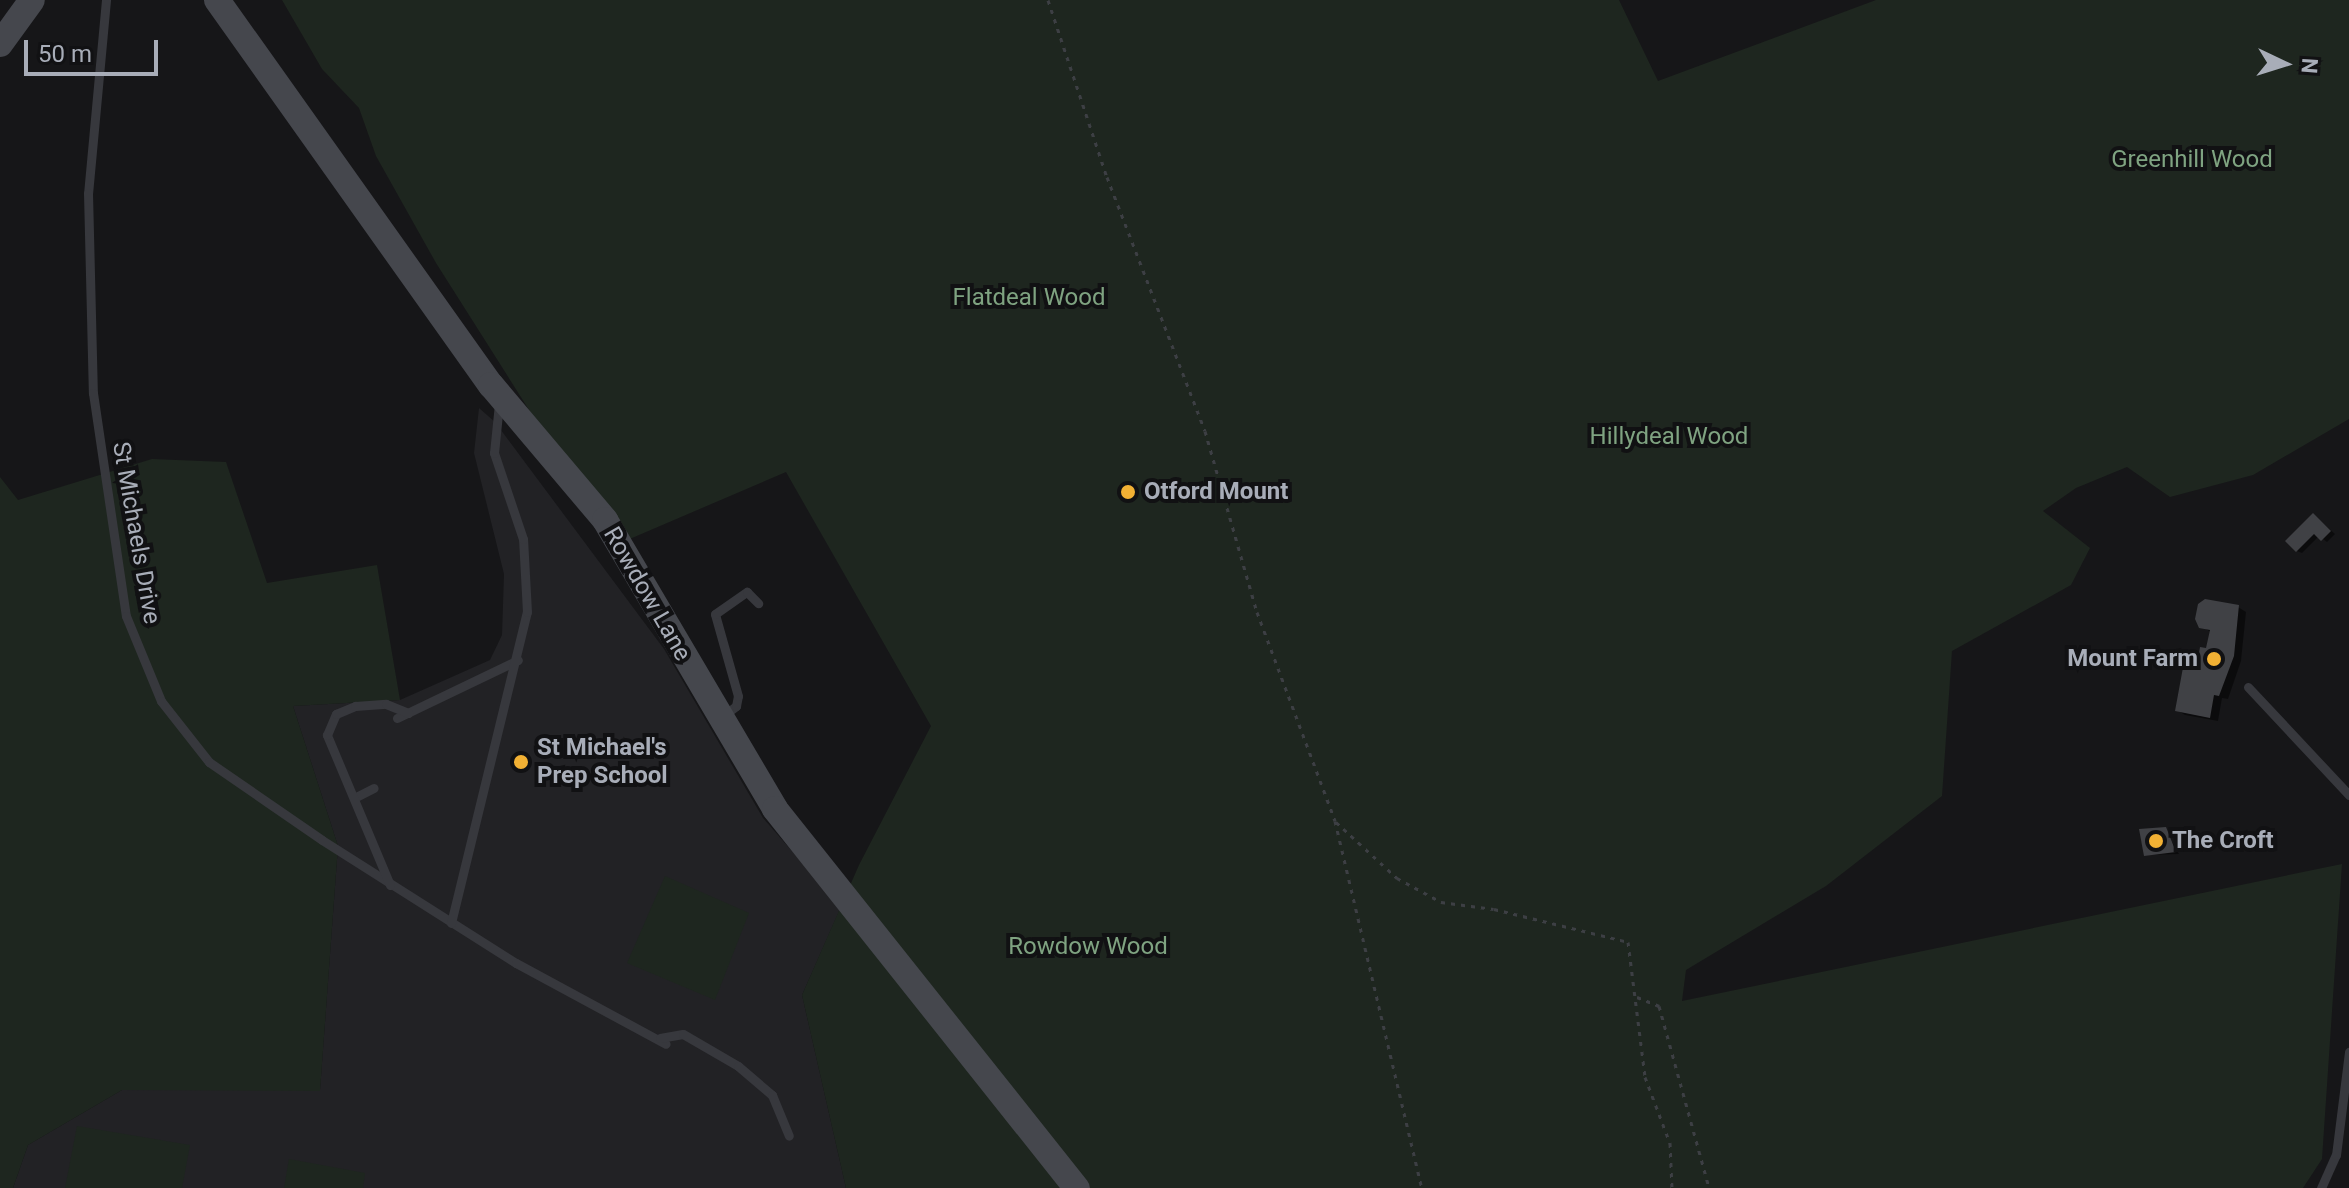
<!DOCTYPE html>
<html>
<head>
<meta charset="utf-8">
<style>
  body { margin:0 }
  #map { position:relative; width:2349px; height:1188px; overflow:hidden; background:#161618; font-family:Roboto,sans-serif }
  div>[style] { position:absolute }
  .built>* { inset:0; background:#222225 }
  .green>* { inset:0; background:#1e261f }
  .shadow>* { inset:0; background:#0007 }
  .building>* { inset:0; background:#404145 }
  .path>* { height:3px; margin-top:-1.5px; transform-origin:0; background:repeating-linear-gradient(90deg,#3d3f44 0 4px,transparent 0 10px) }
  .lane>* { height:9px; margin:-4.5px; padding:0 4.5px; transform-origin:4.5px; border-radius:4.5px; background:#37383d }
  .secondary>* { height:26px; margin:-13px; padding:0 13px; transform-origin:13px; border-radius:13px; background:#45474d }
  .dots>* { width:22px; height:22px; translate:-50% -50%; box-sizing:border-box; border:4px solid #111113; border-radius:50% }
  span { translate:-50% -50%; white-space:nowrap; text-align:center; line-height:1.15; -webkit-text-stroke:8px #111113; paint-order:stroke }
  .park-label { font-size:24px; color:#7fa381 }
  .poi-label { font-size:24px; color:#a8adb8; font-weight:700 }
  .left { translate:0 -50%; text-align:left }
  .right { translate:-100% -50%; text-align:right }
  .street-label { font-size:24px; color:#a8adb8 }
  .north { position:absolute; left:2245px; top:24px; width:80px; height:80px; -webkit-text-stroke:6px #111113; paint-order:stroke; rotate:94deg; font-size:22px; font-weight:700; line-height:32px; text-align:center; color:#a8adb8 }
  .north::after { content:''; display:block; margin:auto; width:28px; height:36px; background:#a8adb8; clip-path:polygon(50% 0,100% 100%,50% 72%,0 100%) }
  .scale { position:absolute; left:24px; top:40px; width:134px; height:36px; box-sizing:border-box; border:4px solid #a8adb8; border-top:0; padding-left:10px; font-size:24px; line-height:28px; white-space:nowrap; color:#a8adb8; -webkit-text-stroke:6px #111113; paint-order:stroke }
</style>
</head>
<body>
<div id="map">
  <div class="built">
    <div style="clip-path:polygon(479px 408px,495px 422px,664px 649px,763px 818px,841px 907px,802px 995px,846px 1188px,13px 1188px,28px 1145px,122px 1090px,320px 1090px,338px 846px,293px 706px,400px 700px,490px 660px,502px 635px,504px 574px,474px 453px)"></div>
  </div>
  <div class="green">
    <div style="clip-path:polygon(282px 0,1619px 0,1658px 81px,1876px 0,2349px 0,2349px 419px,2253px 475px,2170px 497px,2127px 467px,2076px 488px,2043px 511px,2090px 548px,2071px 585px,1952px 651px,1942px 796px,1826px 886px,1686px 970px,1682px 1001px,2342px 864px,2322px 1159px,2303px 1188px,846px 1188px,802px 995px,859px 865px,931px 726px,786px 472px,625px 541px,531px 413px,436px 263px,376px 156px,359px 108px,322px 69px)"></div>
    <div style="clip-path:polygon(152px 459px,226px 462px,267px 583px,377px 565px,400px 700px,293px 706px,338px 846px,320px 1091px,122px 1090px,28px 1145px,13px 1188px,0 1188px,0 477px,18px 500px)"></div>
    <div style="clip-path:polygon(665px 876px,749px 913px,715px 1000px,627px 963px)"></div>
    <div style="clip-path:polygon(77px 1126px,190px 1145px,182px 1188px,65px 1188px)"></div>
    <div style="clip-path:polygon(289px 1159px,365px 1173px,363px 1188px,284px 1188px)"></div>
  </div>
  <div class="shadow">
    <div style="clip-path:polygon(2314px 515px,2335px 534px,2327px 542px,2319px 536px,2302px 553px,2297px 551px)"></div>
    <div style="clip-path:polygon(2238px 607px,2246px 612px,2241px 661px,2228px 699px,2222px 698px,2218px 721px,2185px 715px,2177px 710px,2208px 650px,2211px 632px,2201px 626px)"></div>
    <div style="clip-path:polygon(2165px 829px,2179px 854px,2145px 855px)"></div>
  </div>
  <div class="building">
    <div style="clip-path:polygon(2313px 513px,2331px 531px,2321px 541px,2314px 534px,2296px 552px,2285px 541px)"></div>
    <div style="clip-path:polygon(2205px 599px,2239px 605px,2234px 656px,2219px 696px,2214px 695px,2210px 718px,2175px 711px,2184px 662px,2197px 665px,2200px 647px,2206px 648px,2210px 630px,2199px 628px,2195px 619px,2198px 604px)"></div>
    <div style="clip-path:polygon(2166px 827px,2176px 852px,2144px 856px,2139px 829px)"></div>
  </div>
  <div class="path">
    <div style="left:1048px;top:0;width:187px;rotate:71.6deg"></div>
    <div style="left:1107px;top:177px;width:272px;rotate:68.9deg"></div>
    <div style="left:1205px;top:431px;width:188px;rotate:74deg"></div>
    <div style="left:1257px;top:612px;width:223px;rotate:69.5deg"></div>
    <div style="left:1335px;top:821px;width:377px;rotate:76.7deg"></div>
    <div style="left:1336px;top:822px;width:83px;rotate:42.6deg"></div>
    <div style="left:1397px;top:878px;width:50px;rotate:28.6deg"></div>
    <div style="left:1441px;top:902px;width:53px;rotate:7.5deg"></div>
    <div style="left:1494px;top:909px;width:138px;rotate:13.8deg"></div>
    <div style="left:1628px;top:942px;width:136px;rotate:82.8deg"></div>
    <div style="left:1645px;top:1077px;width:71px;rotate:69.3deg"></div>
    <div style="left:1670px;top:1143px;width:45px;rotate:87.5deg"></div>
    <div style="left:1637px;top:997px;width:24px;rotate:22deg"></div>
    <div style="left:1659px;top:1006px;width:189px;rotate:74.6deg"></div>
  </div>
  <div class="lane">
    <div style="left:106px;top:0;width:194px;rotate:95.3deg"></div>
    <div style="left:88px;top:193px;width:200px;rotate:88.6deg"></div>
    <div style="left:93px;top:393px;width:225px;rotate:81.6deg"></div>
    <div style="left:126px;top:616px;width:92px;rotate:67.6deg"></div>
    <div style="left:161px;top:701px;width:78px;rotate:51.8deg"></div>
    <div style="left:209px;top:762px;width:137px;rotate:34.6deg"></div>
    <div style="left:322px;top:840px;width:230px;rotate:32.4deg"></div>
    <div style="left:516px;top:963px;width:170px;rotate:28.4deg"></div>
    <div style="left:2248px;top:687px;width:148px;rotate:46.9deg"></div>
    <div style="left:722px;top:717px;width:18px;rotate:-38deg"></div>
    <div style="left:736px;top:706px;width:10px;rotate:-79deg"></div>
    <div style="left:738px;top:696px;width:85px;rotate:-105.7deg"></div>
    <div style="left:715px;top:614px;width:39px;rotate:-35deg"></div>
    <div style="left:747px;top:592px;width:16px;rotate:45deg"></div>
    <div style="left:397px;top:718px;width:134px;rotate:-25.6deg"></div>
    <div style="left:354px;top:798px;width:22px;rotate:-27deg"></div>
    <div style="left:390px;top:885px;width:163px;rotate:-112.8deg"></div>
    <div style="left:327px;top:735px;width:23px;rotate:-67deg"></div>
    <div style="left:336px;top:714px;width:21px;rotate:-23deg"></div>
    <div style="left:355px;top:706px;width:31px;rotate:-4deg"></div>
    <div style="left:386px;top:704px;width:24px;rotate:22deg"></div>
    <div style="left:451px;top:923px;width:320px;rotate:-76.3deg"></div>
    <div style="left:527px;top:612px;width:73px;rotate:-93.1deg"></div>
    <div style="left:523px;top:539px;width:91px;rotate:-108.6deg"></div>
    <div style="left:494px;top:453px;width:49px;rotate:-84.2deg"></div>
    <div style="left:660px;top:1038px;width:23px;rotate:-10deg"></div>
    <div style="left:683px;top:1034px;width:64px;rotate:30.2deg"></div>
    <div style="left:738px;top:1066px;width:45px;rotate:40.5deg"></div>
    <div style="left:772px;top:1095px;width:44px;rotate:67.5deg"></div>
    <div style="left:2321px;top:1188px;width:36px;rotate:-66deg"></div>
    <div style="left:2336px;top:1155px;width:104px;rotate:-82.8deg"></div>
  </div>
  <div class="secondary">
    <div style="left:217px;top:0;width:473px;rotate:54.6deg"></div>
    <div style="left:491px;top:385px;width:177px;rotate:49.8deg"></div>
    <div style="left:605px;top:520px;width:335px;rotate:59.5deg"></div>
    <div style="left:775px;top:809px;width:485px;rotate:51.5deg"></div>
    <div style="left:0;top:44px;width:54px;rotate:-54deg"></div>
  </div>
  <div class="dots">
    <div style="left:1128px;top:492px;background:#f2b134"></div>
    <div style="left:2214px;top:659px;background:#f2b134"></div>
    <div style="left:521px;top:762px;background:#f2b134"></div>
    <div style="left:2156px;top:841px;background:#f2b134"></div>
  </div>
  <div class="park-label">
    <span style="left:2192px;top:160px">Greenhill Wood</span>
    <span style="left:1029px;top:298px">Flatdeal Wood</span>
    <span style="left:1669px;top:437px">Hillydeal Wood</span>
    <span style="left:1088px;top:947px">Rowdow Wood</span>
  </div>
  <div class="poi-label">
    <span class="left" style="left:1144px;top:492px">Otford Mount</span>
    <span class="right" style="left:2198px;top:659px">Mount Farm</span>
    <span class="left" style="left:537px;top:762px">St Michael's<br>Prep School</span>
    <span class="left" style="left:2172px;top:841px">The Croft</span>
  </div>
  <div class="street-label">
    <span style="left:136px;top:533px;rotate:80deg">St Michaels Drive</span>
    <span style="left:647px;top:594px;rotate:60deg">Rowdow Lane</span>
  </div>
  <div class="north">N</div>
  <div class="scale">50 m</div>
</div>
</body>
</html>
